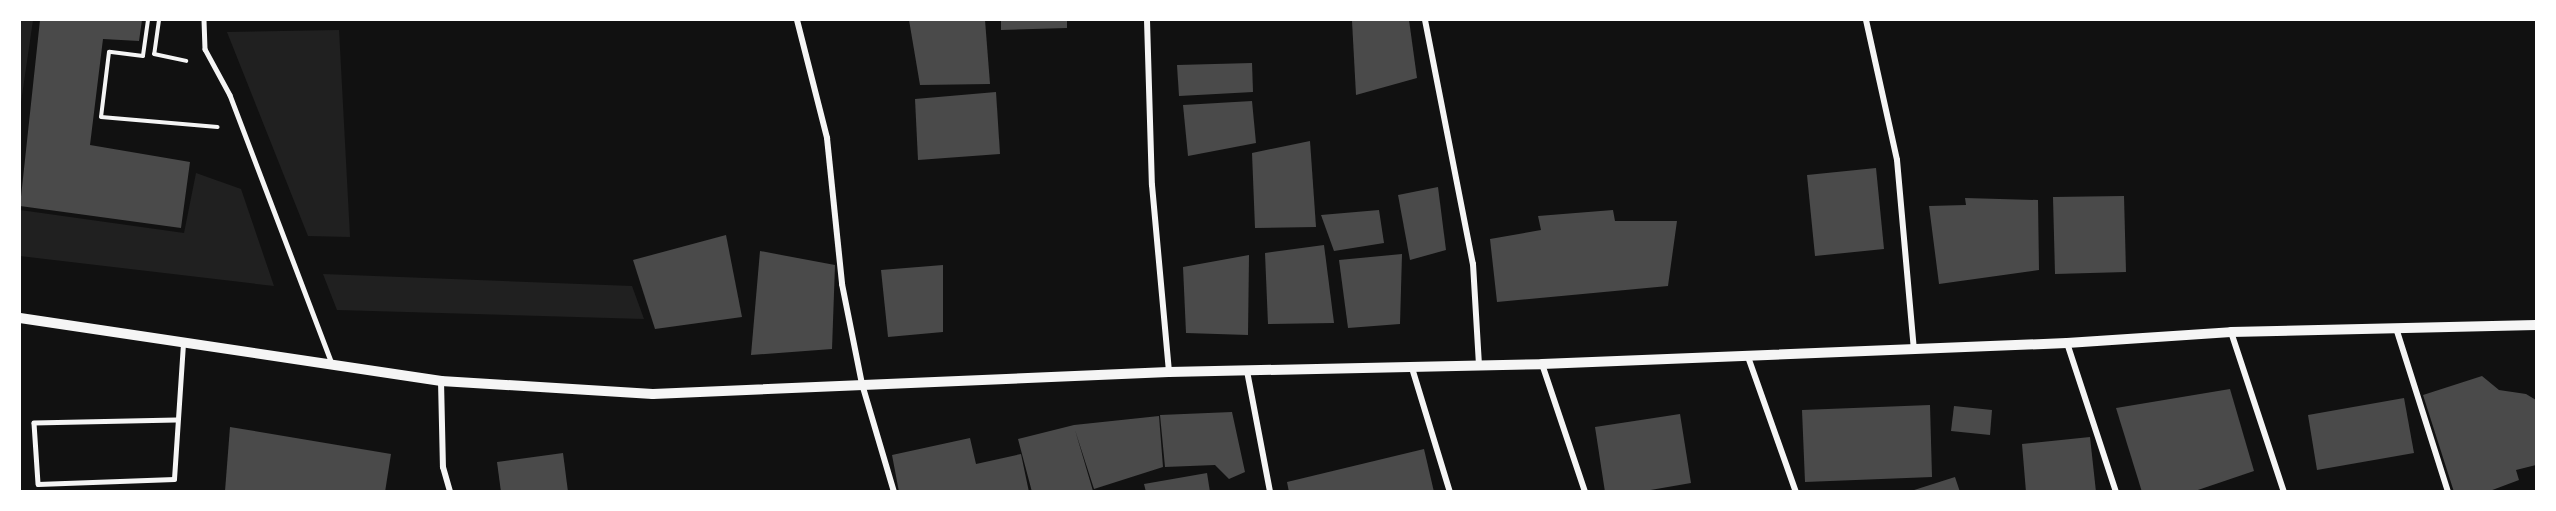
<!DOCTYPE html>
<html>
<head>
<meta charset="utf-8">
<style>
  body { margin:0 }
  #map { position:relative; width:2556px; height:511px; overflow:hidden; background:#111; font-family:Literata,serif }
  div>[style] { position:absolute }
  .green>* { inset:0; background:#202020 }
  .building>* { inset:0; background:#4a4a4a }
  .path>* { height:4px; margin:-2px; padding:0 2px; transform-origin:2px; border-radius:2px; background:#f5f5f5 }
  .service>* { height:4.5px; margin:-2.25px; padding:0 2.25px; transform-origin:2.25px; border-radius:2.25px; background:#f5f5f5 }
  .minor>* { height:6px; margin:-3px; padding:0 3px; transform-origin:3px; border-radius:3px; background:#f5f5f5 }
  .tertiary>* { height:10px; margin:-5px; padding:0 5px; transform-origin:5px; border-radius:5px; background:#f5f5f5 }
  span { translate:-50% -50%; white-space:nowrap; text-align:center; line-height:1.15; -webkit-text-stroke:4.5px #fff; paint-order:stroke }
  .frame { position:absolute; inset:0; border:21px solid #fff; pointer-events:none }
</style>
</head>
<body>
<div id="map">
  <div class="green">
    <div style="clip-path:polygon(20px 20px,33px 20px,20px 109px)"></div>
    <div style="clip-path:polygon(339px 30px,350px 237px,308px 236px,227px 32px)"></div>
    <div style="clip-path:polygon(196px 173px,241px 189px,274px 286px,20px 256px,20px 210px,184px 233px)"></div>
    <div style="clip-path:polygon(323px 274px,632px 286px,644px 319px,337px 310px)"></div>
  </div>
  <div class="building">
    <div style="clip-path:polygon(40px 20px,142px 20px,139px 41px,103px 39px,90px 145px,190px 162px,181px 228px,20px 206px)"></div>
    <div style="clip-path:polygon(909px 20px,985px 20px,990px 84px,920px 85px)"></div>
    <div style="clip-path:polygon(1001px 20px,1067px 20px,1067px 28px,1001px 30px)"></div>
    <div style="clip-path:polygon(1409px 20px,1417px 78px,1356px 95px,1352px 21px)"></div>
    <div style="clip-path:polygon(1252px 63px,1253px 92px,1179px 96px,1177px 65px)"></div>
    <div style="clip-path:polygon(996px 92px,1000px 154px,918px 160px,915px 99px)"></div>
    <div style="clip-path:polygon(1252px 101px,1256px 143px,1188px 156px,1183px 105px)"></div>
    <div style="clip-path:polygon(1310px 141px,1316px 227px,1255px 228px,1252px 153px)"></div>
    <div style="clip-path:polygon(1876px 168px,1884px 249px,1815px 256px,1807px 175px)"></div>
    <div style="clip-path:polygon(1438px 187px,1446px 250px,1410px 260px,1398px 195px)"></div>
    <div style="clip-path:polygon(2124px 196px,2126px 272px,2055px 274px,2053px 197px)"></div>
    <div style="clip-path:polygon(1965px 198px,2038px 200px,2039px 270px,1939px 284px,1929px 206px,1966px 205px)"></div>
    <div style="clip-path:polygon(1379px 210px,1384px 243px,1334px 251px,1321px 215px)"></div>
    <div style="clip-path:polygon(1613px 210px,1615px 221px,1677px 221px,1668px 286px,1497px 302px,1490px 239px,1541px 230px,1538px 216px)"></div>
    <div style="clip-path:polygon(726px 235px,742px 317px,655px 329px,633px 260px)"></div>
    <div style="clip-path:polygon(1324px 245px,1334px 323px,1268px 324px,1265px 253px)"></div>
    <div style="clip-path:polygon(760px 251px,835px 265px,832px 349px,751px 355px)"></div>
    <div style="clip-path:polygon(1402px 254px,1400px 324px,1348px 328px,1339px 260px)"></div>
    <div style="clip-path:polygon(1249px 255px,1248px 335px,1186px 333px,1183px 267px)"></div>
    <div style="clip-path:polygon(943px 265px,943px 332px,888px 337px,881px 270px)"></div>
    <div style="clip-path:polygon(2482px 376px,2499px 390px,2526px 394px,2536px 400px,2536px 465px,2516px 470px,2519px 480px,2487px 492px,2454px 492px,2423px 395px)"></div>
    <div style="clip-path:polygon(2230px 389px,2254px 471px,2192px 492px,2142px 492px,2116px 408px)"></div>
    <div style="clip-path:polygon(2404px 398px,2414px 453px,2317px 470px,2308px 415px)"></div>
    <div style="clip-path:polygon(1930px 405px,1932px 477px,1805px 482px,1802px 410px)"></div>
    <div style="clip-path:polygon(1954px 406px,1992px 410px,1990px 435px,1951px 431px)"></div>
    <div style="clip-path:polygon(1232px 412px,1245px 472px,1229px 479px,1215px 465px,1165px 467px,1160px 415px)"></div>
    <div style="clip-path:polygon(1680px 414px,1691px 483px,1639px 492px,1605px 492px,1595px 427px)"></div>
    <div style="clip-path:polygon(1159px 416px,1163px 467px,1094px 489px,1075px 430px,1093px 491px,1032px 492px,1018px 439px,1074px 425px)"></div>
    <div style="clip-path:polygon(230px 427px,391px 454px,385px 492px,225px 491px)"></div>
    <div style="clip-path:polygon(2090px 437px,2096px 492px,2026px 492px,2022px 444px)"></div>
    <div style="clip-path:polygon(970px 438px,976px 464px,1021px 454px,1029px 492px,899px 492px,892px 455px)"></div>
    <div style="clip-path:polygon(1424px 449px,1434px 492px,1289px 492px,1287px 482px)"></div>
    <div style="clip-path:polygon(563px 453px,568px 492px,501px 492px,497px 462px)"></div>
    <div style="clip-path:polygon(1207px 473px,1210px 492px,1146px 492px,1144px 484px)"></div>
    <div style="clip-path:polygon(1955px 477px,1960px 492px,1911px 492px,1911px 491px)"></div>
  </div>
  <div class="path">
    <div style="left:148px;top:20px;width:36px;rotate:98deg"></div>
    <div style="left:143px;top:56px;width:34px;rotate:-173deg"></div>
    <div style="left:109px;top:52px;width:65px;rotate:97deg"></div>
    <div style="left:101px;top:117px;width:117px;rotate:4.9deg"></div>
    <div style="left:159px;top:20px;width:34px;rotate:98deg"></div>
    <div style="left:154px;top:54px;width:33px;rotate:12deg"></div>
  </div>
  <div class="service">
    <div style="left:204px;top:20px;width:29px;rotate:88deg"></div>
    <div style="left:205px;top:49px;width:52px;rotate:61.5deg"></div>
    <div style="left:230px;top:95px;width:288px;rotate:69.2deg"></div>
    <div style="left:176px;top:420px;width:142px;rotate:178.8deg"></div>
    <div style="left:34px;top:423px;width:61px;rotate:86.2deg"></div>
    <div style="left:38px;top:484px;width:136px;rotate:-2.1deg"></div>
    <div style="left:174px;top:479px;width:135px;rotate:-86.2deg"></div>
  </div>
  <div class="minor">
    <div style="left:797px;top:20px;width:122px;rotate:75.7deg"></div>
    <div style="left:827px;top:138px;width:147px;rotate:84.1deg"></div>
    <div style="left:842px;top:284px;width:102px;rotate:78.7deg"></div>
    <div style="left:862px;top:384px;width:113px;rotate:73.5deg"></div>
    <div style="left:1147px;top:20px;width:165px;rotate:88.3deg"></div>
    <div style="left:1152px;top:185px;width:188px;rotate:84.8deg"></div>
    <div style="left:1425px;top:20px;width:249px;rotate:78.9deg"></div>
    <div style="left:1473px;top:264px;width:101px;rotate:86.6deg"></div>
    <div style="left:1866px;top:20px;width:143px;rotate:77.5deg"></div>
    <div style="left:1897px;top:160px;width:190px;rotate:84.9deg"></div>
    <div style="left:2396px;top:328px;width:172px;rotate:72.4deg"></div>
    <div style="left:2231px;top:332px;width:169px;rotate:71.7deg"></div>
    <div style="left:2067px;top:343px;width:157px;rotate:71.8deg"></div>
    <div style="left:1747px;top:354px;width:146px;rotate:70.5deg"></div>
    <div style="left:1542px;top:364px;width:135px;rotate:71.4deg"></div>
    <div style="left:1412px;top:368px;width:130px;rotate:73deg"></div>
    <div style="left:1247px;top:371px;width:123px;rotate:79.2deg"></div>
    <div style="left:441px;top:381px;width:86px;rotate:88.7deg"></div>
    <div style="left:443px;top:467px;width:26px;rotate:74deg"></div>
  </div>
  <div class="tertiary">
    <div style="left:20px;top:318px;width:426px;rotate:8.5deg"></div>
    <div style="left:441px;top:381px;width:212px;rotate:3.5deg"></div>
    <div style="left:653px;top:394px;width:516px;rotate:-2.44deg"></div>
    <div style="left:1169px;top:372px;width:373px;rotate:-1.2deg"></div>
    <div style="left:1542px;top:364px;width:525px;rotate:-2.29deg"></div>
    <div style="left:2067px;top:343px;width:164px;rotate:-3.8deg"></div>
    <div style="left:2231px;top:332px;width:305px;rotate:-1.3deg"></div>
  </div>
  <div class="frame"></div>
</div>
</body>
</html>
